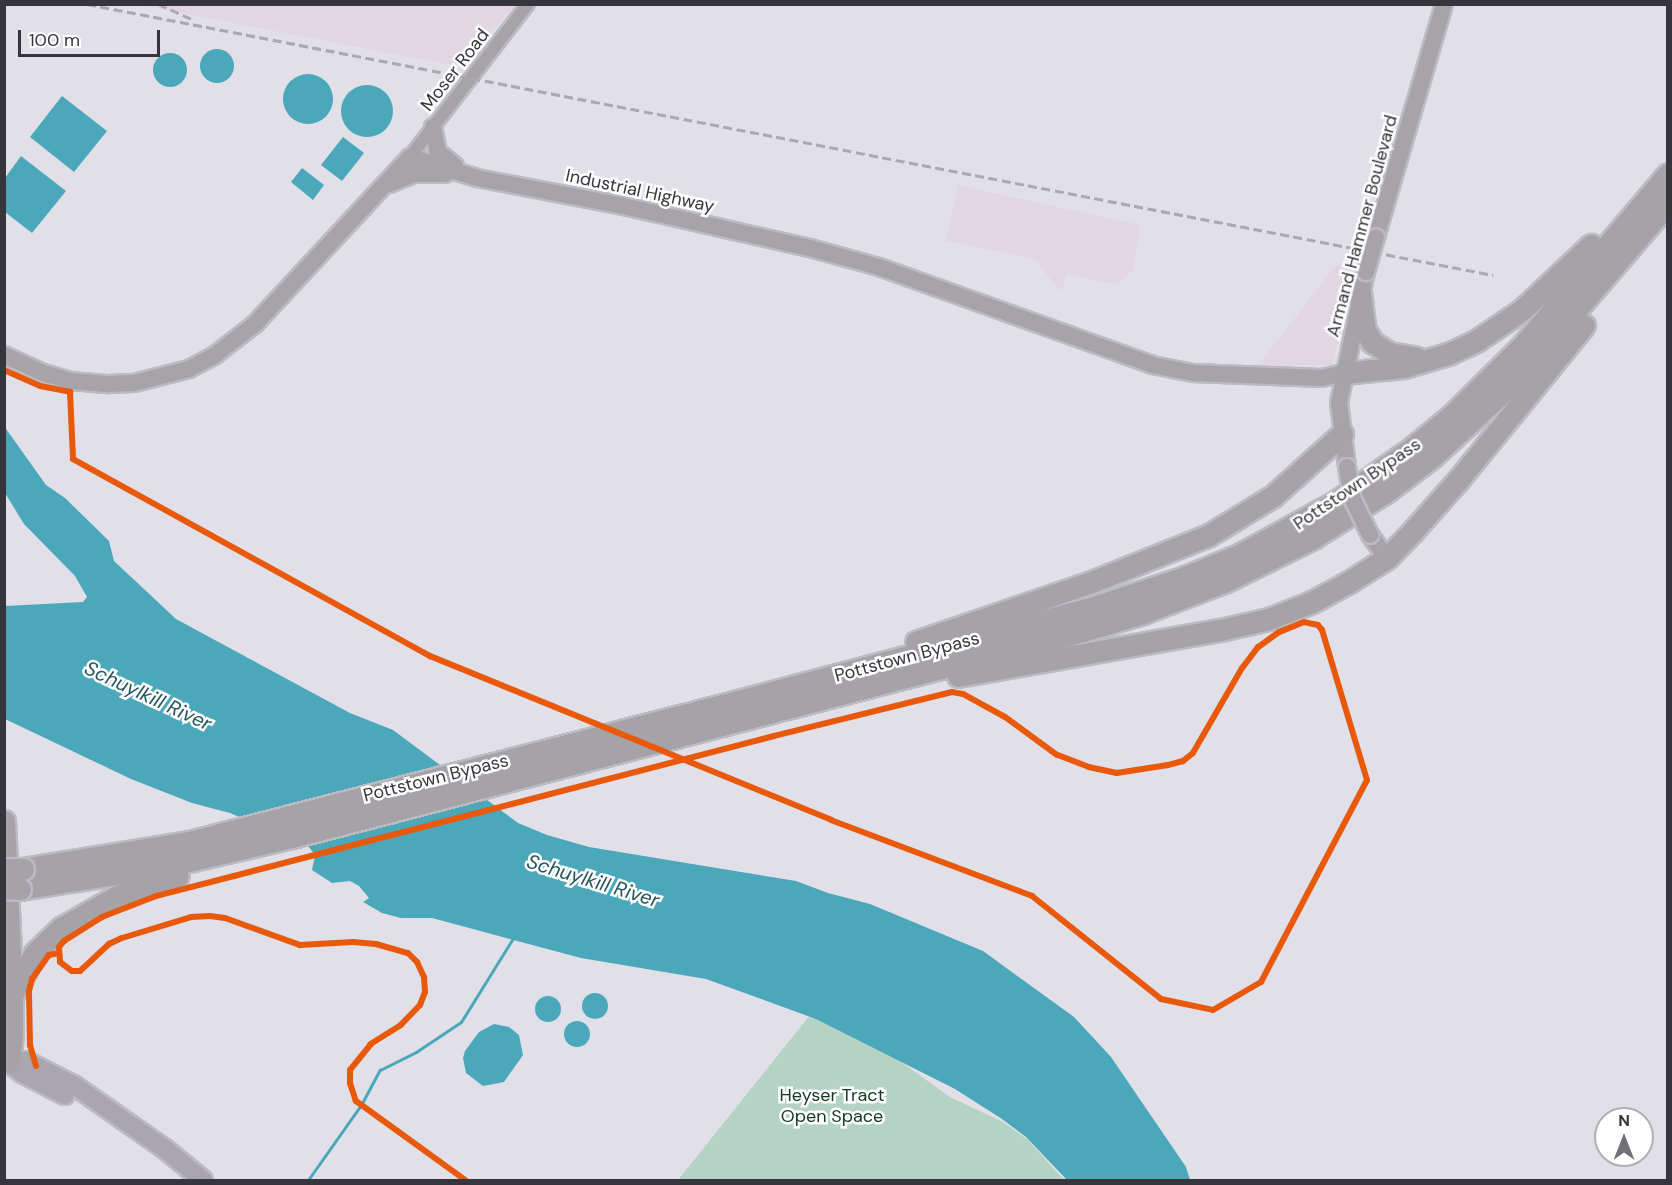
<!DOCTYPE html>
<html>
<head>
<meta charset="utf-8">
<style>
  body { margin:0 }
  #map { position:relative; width:1672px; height:1185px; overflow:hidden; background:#e1e0e9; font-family:"DM Sans",sans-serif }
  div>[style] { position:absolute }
  .industrial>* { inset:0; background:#e2d6e2 }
  .green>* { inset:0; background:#b5d3c4 }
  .water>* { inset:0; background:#4aa8ba }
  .round { border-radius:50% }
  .stream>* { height:3px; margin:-1.5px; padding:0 1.5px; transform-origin:1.5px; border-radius:1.5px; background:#4aa8ba }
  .roads { filter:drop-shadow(2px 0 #bcbbc2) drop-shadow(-2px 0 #bcbbc2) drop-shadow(0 2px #bcbbc2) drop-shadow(0 -2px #bcbbc2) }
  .street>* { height:12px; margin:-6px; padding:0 6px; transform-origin:6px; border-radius:6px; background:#a6a4a8 }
  .secondary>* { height:16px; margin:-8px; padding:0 8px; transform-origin:8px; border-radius:8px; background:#a6a4a8 }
  .primary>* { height:18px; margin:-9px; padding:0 9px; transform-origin:9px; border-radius:9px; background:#a9a7ad }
  .highway>* { height:21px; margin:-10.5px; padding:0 10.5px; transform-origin:10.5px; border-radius:10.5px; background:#a5a3a8 }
  .rail>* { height:3px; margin-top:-1.5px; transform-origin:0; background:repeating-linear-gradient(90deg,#aaa9ae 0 9px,transparent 0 13.5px) }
  .bridges { filter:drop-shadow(2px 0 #bcbbc2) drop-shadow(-2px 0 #bcbbc2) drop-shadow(0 2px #bcbbc2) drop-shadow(0 -2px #bcbbc2) }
  .secondary-bridge>* { height:16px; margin:-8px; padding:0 8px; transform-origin:8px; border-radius:8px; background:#a6a4a8 }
  .highway-bridge>* { height:21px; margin:-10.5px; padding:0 10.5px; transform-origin:10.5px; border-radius:10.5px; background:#a5a3a8 }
  .cycleway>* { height:6px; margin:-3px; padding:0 3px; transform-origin:3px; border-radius:3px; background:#e8590c }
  span { translate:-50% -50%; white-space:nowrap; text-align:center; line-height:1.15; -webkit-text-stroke:5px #fff; paint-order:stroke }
  .street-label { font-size:18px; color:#36353b }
  .park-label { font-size:18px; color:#143623 }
  .water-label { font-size:20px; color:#24535d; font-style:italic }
  .frame { position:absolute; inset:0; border:6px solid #36353b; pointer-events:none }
  .north { position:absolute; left:1594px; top:1107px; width:60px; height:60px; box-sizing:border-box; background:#fff; border:2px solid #afaeb1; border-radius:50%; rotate:0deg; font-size:16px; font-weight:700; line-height:24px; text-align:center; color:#36353b }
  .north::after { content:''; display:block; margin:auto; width:21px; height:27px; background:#727178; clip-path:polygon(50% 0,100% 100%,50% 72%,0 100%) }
  .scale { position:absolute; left:18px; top:30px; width:142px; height:27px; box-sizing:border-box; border:3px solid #36353b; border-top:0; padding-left:8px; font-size:18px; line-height:21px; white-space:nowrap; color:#36353b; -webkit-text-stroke:4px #fff; paint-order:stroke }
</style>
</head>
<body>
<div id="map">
  <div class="industrial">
    <div style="clip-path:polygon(140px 5px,515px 5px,461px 67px)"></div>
    <div style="clip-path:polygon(958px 185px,1140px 225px,1133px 270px,1117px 285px,1067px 274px,1063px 289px,1057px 288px,1035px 259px,946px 241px)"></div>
    <div style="clip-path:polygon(1336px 265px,1359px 270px,1332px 365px,1263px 366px,1263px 359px)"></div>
  </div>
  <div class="green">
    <div style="clip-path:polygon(814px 1010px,897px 1059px,950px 1097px,1003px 1122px,1028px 1140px,1064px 1180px,678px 1180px)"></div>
  </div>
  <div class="water">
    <div class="round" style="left:200px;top:49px;width:34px;height:34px"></div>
    <div class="round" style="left:153px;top:53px;width:34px;height:34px"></div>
    <div class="round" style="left:283px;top:74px;width:50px;height:50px"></div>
    <div class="round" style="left:341px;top:85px;width:52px;height:52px"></div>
    <div style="clip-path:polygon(62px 96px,107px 131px,74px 172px,30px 137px)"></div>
    <div style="clip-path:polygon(343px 137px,364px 153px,342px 181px,321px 165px)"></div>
    <div style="clip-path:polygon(21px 156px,66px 191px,32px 233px,5px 212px,5px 178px)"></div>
    <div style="clip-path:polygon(302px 168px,324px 185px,313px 200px,291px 182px)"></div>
    <div style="clip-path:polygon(4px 426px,46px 485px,65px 498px,109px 541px,114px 561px,176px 619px,350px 713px,393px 730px,518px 823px,547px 835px,589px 847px,796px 881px,828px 893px,870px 904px,983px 951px,1074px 1017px,1111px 1057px,1186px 1167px,1190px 1180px,1067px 1180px,1026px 1137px,1002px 1119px,955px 1089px,816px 1019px,706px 979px,581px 958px,432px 918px,401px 918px,382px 913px,363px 902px,369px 898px,359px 886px,350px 881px,332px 883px,312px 870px,315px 855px,309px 847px,230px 813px,192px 803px,131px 779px,5px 719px,5px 606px,83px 602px,87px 597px,75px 576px,24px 524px,5px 493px)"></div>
    <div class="round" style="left:582px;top:993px;width:26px;height:26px"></div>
    <div class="round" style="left:535px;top:996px;width:26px;height:26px"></div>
    <div class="round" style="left:564px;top:1021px;width:26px;height:26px"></div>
    <div style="clip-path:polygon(494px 1024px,509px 1027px,519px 1035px,523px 1055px,504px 1082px,483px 1086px,466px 1073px,463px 1058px,465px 1051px,479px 1032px)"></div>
  </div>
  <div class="stream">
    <div style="left:308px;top:1180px;width:92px;rotate:-54.8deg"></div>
    <div style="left:361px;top:1105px;width:40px;rotate:-62deg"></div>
    <div style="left:380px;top:1070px;width:40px;rotate:-26.6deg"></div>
    <div style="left:416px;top:1052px;width:54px;rotate:-33.7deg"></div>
    <div style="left:461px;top:1022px;width:99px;rotate:-58.2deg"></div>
  </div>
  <div class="roads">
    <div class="street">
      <div style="left:410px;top:157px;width:193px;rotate:-52.4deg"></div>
    </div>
    <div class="secondary">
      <div style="left:433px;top:127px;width:25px;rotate:79deg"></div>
      <div style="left:438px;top:152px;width:22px;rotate:39deg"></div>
      <div style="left:389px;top:184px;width:27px;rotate:-22deg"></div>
      <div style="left:414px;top:174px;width:31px"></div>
      <div style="left:1376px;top:237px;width:243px;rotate:-73.7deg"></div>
      <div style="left:4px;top:355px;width:43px;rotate:24.8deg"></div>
      <div style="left:43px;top:373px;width:29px;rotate:16deg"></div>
      <div style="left:71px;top:381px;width:37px;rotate:5deg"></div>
      <div style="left:108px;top:384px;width:26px;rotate:-2deg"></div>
      <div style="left:134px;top:383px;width:57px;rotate:-14.3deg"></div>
      <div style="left:189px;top:369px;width:30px;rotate:-28deg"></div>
      <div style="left:215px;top:355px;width:51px;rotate:-37.8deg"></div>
      <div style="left:255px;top:324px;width:228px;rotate:-47.1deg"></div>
      <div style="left:410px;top:157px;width:70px;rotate:17.4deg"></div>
      <div style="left:477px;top:178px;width:145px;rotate:10.8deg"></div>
      <div style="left:619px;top:205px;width:196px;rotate:12.7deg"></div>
      <div style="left:810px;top:248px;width:72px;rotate:15.4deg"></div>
      <div style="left:879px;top:267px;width:290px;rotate:19.7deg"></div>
      <div style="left:1152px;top:365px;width:42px;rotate:11deg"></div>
      <div style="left:1193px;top:373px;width:129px;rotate:2.2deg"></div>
      <div style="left:1322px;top:378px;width:23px;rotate:-13deg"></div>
      <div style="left:1347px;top:467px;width:64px;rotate:-97.1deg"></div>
      <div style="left:1339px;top:403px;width:134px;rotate:-78.4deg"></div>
      <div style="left:1370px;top:535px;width:29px;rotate:54deg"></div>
    </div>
    <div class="primary">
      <div style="left:9px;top:1062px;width:17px;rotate:-3deg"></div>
      <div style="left:26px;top:1061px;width:55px;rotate:27deg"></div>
      <div style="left:75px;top:1086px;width:110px;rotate:35deg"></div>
      <div style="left:165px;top:1149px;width:49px;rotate:39.2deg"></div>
      <div style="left:11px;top:1064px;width:14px;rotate:39deg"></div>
      <div style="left:22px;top:1073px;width:48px;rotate:27.1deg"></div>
    </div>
    <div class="highway">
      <div style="left:1360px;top:292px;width:38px;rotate:83deg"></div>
      <div style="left:1365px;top:330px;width:14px;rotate:60deg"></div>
      <div style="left:1372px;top:342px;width:20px;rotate:33deg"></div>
      <div style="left:1389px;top:353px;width:28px;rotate:10deg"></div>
      <div style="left:1344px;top:373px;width:60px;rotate:-5.7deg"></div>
      <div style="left:1404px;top:367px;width:46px;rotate:-16.5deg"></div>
      <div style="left:1448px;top:354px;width:31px;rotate:-25deg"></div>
      <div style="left:1476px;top:341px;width:55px;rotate:-34deg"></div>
      <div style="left:1522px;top:310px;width:95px;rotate:-43.3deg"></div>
      <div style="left:916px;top:642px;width:188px;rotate:-18.9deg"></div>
      <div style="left:1094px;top:581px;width:124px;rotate:-21.8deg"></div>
      <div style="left:1209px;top:535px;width:75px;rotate:-31.4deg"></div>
      <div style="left:1273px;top:496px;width:93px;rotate:-41.9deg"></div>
      <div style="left:958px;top:676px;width:266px;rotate:-10deg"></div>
      <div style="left:1220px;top:630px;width:50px;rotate:-12.7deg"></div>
      <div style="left:1269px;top:619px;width:46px;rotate:-21.6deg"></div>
      <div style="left:1312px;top:602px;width:42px;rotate:-28.4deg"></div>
      <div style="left:1349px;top:582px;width:45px;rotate:-32.3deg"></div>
      <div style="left:1387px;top:558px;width:37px;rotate:-46deg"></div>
      <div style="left:1413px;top:531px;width:69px;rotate:-48.5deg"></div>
      <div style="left:1459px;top:479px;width:198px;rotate:-50.9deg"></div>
      <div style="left:4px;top:821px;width:175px;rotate:87.4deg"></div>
      <div style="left:12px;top:996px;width:39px;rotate:90deg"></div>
      <div style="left:12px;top:1035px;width:27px;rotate:96deg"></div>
      <div style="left:23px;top:869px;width:168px;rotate:-9.2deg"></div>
      <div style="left:189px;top:842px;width:567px;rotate:-14.4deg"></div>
      <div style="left:738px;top:701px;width:371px;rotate:-14.8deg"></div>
      <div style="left:1097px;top:606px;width:93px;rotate:-18.2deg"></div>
      <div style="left:1185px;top:577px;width:61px;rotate:-22.3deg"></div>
      <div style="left:1241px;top:554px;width:110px;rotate:-28.9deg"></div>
      <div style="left:1337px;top:501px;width:92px;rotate:-35.2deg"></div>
      <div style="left:1412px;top:448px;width:50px;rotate:-39.4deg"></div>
      <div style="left:1451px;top:416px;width:101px;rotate:-44.6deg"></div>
      <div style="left:1523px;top:345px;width:224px;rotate:-49.7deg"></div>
      <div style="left:20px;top:889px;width:149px;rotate:-8.9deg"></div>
      <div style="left:167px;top:866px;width:128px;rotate:-13.1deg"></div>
      <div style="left:292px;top:837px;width:817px;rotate:-14.6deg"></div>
      <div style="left:1083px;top:631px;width:63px;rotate:-16.7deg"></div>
      <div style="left:1143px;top:613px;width:89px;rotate:-21.1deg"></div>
      <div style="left:1226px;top:581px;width:97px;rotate:-26.3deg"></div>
      <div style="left:1313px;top:538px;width:88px;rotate:-32.4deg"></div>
      <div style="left:1387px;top:491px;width:55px;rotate:-36.9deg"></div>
      <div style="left:1431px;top:458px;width:117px;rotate:-42.6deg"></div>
      <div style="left:1517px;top:379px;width:232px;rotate:-49.4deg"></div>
      <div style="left:12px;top:996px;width:49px;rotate:-61.9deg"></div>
      <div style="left:35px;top:953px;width:36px;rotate:-44deg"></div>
      <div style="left:61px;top:928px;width:64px;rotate:-29.7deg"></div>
      <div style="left:117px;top:896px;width:64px;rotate:-18.2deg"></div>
    </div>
  </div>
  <div class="rail">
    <div style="left:87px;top:4px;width:1432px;rotate:10.91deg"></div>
    <div style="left:158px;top:4px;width:36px;rotate:24deg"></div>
  </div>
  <div class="bridges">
    <div class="secondary-bridge">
      <div style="left:1366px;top:272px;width:36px;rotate:-74deg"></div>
      <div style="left:1347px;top:467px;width:34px;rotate:80deg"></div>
      <div style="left:1353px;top:500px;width:39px;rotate:64deg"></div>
    </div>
    <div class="highway-bridge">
      <div style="left:4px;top:869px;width:19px"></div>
      <div style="left:4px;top:888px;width:16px;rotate:4deg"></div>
    </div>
  </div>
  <div class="cycleway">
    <div style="left:4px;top:370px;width:39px;rotate:24deg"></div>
    <div style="left:40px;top:386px;width:31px;rotate:11deg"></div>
    <div style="left:70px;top:392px;width:67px;rotate:87.4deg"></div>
    <div style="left:73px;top:459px;width:408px;rotate:28.9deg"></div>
    <div style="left:430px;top:656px;width:433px;rotate:22.2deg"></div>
    <div style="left:831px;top:820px;width:215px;rotate:20.7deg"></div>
    <div style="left:1032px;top:896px;width:165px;rotate:38.6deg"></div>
    <div style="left:1161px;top:999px;width:53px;rotate:11.9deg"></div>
    <div style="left:1213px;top:1010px;width:56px;rotate:-30.3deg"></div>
    <div style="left:1261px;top:982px;width:228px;rotate:-62.3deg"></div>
    <div style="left:1367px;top:780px;width:157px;rotate:-106.7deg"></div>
    <div style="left:1322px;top:630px;width:6px;rotate:-129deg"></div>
    <div style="left:1318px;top:625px;width:14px;rotate:-168deg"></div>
    <div style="left:1304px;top:622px;width:27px;rotate:158deg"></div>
    <div style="left:1279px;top:632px;width:26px;rotate:144deg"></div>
    <div style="left:1258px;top:647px;width:26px;rotate:127deg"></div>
    <div style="left:1242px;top:668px;width:98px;rotate:120deg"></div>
    <div style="left:1193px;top:753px;width:13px;rotate:141deg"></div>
    <div style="left:1183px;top:761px;width:16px;rotate:165deg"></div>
    <div style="left:1168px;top:765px;width:52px;rotate:171.1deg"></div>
    <div style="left:1117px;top:773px;width:29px;rotate:-168deg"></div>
    <div style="left:1089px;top:767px;width:34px;rotate:-159deg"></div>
    <div style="left:1057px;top:755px;width:64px;rotate:-143.8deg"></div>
    <div style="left:1005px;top:717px;width:48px;rotate:-151.3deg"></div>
    <div style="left:963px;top:694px;width:11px;rotate:-170deg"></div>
    <div style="left:952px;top:692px;width:183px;rotate:166.1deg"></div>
    <div style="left:774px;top:736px;width:558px;rotate:165.47deg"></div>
    <div style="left:234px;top:876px;width:81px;rotate:165.6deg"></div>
    <div style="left:156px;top:896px;width:58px;rotate:158.7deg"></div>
    <div style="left:102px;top:917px;width:45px;rotate:147.7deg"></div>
    <div style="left:64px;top:941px;width:8px;rotate:130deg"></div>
    <div style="left:59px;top:947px;width:15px;rotate:86deg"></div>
    <div style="left:60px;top:962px;width:15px;rotate:37deg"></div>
    <div style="left:72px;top:971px;width:8px"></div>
    <div style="left:80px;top:971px;width:40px;rotate:-43deg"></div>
    <div style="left:109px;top:944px;width:14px;rotate:-25deg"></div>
    <div style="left:122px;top:938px;width:72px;rotate:-16.9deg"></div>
    <div style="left:191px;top:917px;width:19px;rotate:-3deg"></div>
    <div style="left:210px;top:916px;width:15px;rotate:8deg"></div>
    <div style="left:225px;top:918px;width:80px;rotate:19.8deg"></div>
    <div style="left:300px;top:945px;width:53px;rotate:-3.2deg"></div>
    <div style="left:353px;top:942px;width:23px;rotate:5deg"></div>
    <div style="left:376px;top:944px;width:33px;rotate:16deg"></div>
    <div style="left:408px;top:953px;width:13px;rotate:45deg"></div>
    <div style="left:417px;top:962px;width:17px;rotate:65deg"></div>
    <div style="left:424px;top:977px;width:15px;rotate:86deg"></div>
    <div style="left:425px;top:992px;width:14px;rotate:111deg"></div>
    <div style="left:420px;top:1005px;width:28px;rotate:134deg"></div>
    <div style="left:401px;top:1025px;width:36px;rotate:148deg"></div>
    <div style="left:371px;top:1044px;width:33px;rotate:129deg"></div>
    <div style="left:350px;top:1070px;width:13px;rotate:90deg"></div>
    <div style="left:350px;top:1083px;width:19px;rotate:72deg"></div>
    <div style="left:356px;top:1101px;width:135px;rotate:35.9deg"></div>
    <div style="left:36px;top:1066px;width:22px;rotate:-106deg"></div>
    <div style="left:30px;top:1045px;width:54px;rotate:-91.1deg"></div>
    <div style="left:29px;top:991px;width:12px;rotate:-76deg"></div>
    <div style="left:32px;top:979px;width:29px;rotate:-55deg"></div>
    <div style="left:49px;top:955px;width:10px;rotate:-11deg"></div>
  </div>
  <div class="street-label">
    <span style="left:455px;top:70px;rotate:-52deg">Moser Road</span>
    <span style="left:640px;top:191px;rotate:12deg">Industrial Highway</span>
    <span style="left:1362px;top:226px;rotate:-75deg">Armand Hammer Boulevard</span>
    <span style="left:1357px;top:484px;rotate:-34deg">Pottstown Bypass</span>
    <span style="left:907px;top:657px;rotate:-15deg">Pottstown Bypass</span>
    <span style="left:436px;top:778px;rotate:-14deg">Pottstown Bypass</span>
  </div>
  <div class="park-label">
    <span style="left:832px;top:1106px">Heyser Tract<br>Open Space</span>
  </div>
  <div class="water-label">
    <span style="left:148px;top:696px;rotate:25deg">Schuylkill River</span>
    <span style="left:593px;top:881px;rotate:17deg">Schuylkill River</span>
  </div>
  <div class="frame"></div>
  <div class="north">N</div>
  <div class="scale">100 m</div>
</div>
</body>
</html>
